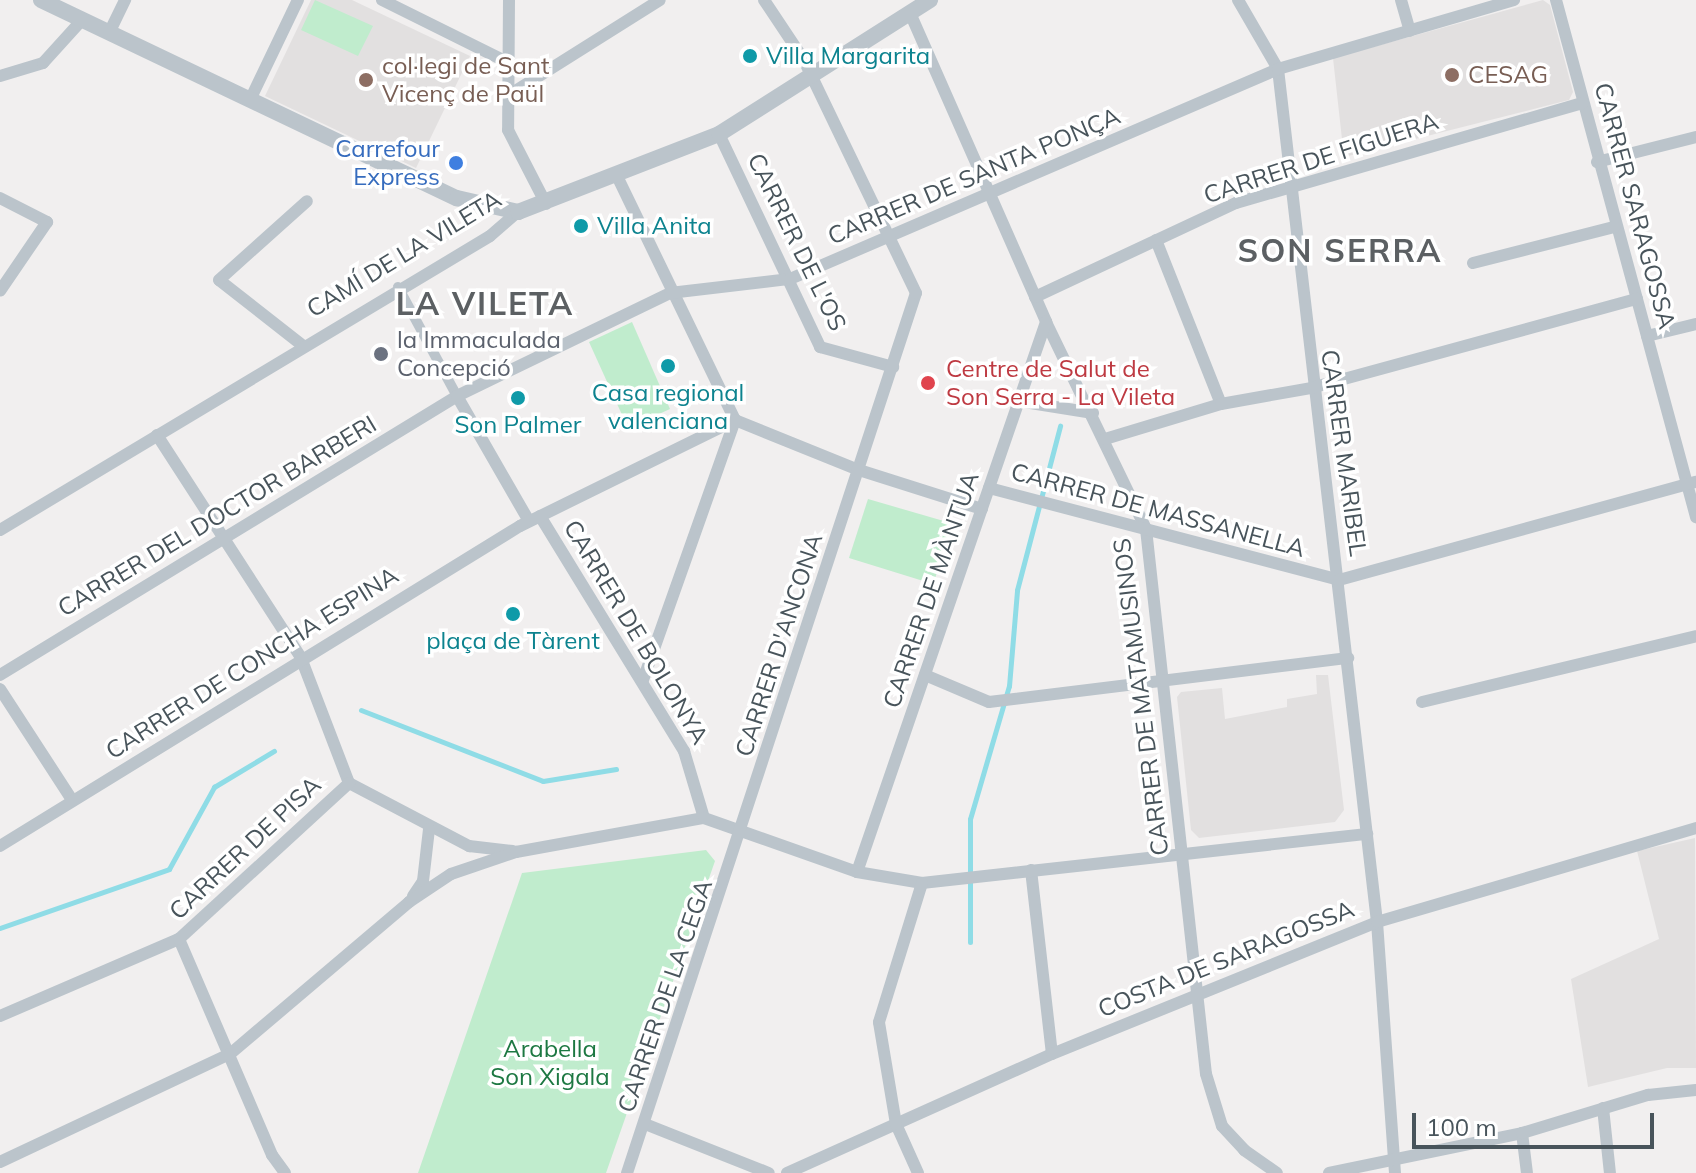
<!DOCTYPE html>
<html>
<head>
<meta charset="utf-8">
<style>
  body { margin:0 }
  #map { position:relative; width:1696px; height:1173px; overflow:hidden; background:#f1efef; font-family:Mulish,sans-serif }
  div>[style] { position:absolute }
  .education>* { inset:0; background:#e2e0e0 }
  .green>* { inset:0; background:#c0eccd }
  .stream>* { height:5px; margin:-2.5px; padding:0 2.5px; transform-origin:2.5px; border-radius:2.5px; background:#8fdce6 }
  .pedestrian>* { height:10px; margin:-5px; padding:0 5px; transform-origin:5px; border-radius:5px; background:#bbc4cb }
  .minor>* { height:12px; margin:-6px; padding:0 6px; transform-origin:6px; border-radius:6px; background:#bbc4cb }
  .tertiary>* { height:16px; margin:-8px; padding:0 8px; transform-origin:8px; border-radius:8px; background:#bbc4cb }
  .dots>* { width:22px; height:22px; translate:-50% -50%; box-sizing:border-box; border:4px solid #fff; border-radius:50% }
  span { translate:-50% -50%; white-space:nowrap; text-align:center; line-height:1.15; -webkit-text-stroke:7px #fff; paint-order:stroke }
  .culture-label { font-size:24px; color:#0d838f }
  .left { translate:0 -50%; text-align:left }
  .education-label { font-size:24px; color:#785e54 }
  .shop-label { font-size:24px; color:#366cbe }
  .right { translate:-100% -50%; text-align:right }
  .street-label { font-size:24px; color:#48545b }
  .worship-label { font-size:24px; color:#5b616d }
  .health-label { font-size:24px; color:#be3a42 }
  .park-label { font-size:24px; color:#1d7842 }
  .district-label { font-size:32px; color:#5c6063; font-weight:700; letter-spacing:2px }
  .scale { position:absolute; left:1412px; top:1113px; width:242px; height:36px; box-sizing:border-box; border:4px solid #48545b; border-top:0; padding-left:10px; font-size:24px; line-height:28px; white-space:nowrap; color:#48545b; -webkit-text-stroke:6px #fff; paint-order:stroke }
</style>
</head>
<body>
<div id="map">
  <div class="education">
    <div style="clip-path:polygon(311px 0,352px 0,470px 56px,416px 168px,265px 96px)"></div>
    <div style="clip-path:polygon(1543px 0,1550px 5px,1573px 92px,1569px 100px,1344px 157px,1333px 58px)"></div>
    <div style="clip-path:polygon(1316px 675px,1328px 675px,1344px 810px,1335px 822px,1199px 838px,1191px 830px,1177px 697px,1181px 692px,1222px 688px,1225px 719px,1287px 707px,1287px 699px,1317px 694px)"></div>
    <div style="clip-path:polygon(1695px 838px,1696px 1068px,1667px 1068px,1588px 1087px,1571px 979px,1659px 939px,1637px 851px)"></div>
  </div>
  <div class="green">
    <div style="clip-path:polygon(315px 0,373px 26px,358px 56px,301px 30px)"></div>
    <div style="clip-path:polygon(632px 322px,670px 409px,628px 428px,589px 342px)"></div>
    <div style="clip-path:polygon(868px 499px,954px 524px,933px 584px,849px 558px)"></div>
    <div style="clip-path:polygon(706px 850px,715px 861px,606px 1173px,418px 1173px,522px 873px)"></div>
  </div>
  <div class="stream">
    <div style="left:361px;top:710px;width:195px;rotate:21.3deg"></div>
    <div style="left:543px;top:781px;width:74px;rotate:-9.3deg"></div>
    <div style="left:0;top:928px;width:179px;rotate:-19.2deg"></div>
    <div style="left:169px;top:869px;width:94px;rotate:-61.2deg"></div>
    <div style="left:214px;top:787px;width:70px;rotate:-31deg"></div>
    <div style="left:970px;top:942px;width:123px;rotate:-90deg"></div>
    <div style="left:970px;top:819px;width:139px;rotate:-73.7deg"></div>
    <div style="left:1009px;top:686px;width:96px;rotate:-85.2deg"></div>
    <div style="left:1017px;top:590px;width:170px;rotate:-75.3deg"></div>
  </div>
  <div class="pedestrian">
    <div style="left:398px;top:287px;width:124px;rotate:61.6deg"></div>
  </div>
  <div class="minor">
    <div style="left:382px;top:0;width:142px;rotate:26.4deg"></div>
    <div style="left:509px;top:0;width:130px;rotate:90.4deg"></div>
    <div style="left:508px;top:130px;width:83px;rotate:62.8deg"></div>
    <div style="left:1238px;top:0;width:80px;rotate:59.9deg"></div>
    <div style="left:1278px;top:69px;width:859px;rotate:83.38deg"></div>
    <div style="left:1377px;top:922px;width:252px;rotate:85.9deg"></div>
    <div style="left:1401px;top:0;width:32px;rotate:74deg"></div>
    <div style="left:1556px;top:0;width:536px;rotate:74.85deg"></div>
    <div style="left:910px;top:13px;width:338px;rotate:66.2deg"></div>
    <div style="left:1046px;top:322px;width:230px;rotate:64.2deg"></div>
    <div style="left:1146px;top:529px;width:548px;rotate:83.72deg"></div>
    <div style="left:1206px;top:1074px;width:54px;rotate:72.9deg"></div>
    <div style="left:1222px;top:1126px;width:33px;rotate:47deg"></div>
    <div style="left:1244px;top:1150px;width:40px;rotate:34.9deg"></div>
    <div style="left:109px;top:33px;width:37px;rotate:-64deg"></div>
    <div style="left:0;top:76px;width:45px;rotate:-16.8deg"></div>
    <div style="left:43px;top:63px;width:58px;rotate:-47.8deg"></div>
    <div style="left:509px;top:95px;width:178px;rotate:-32.2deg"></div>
    <div style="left:250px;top:100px;width:111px;rotate:-64.4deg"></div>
    <div style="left:719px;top:134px;width:236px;rotate:64.6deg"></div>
    <div style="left:820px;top:347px;width:76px;rotate:15.3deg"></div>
    <div style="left:1597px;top:162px;width:102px;rotate:-14.2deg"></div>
    <div style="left:617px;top:176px;width:271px;rotate:64.2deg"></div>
    <div style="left:735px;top:420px;width:134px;rotate:22deg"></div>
    <div style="left:859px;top:470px;width:129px;rotate:17.6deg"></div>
    <div style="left:0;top:198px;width:53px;rotate:27.1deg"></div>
    <div style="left:47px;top:222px;width:83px;rotate:124.3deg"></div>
    <div style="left:1156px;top:240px;width:176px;rotate:68.4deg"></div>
    <div style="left:1473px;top:263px;width:146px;rotate:-14.3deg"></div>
    <div style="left:1035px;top:297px;width:222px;rotate:-25.1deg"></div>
    <div style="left:1236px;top:203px;width:361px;rotate:-16.1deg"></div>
    <div style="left:1647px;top:336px;width:50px;rotate:-13.8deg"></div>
    <div style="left:302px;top:345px;width:105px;rotate:-141.9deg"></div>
    <div style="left:219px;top:280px;width:118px;rotate:-41.9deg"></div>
    <div style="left:457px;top:396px;width:144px;rotate:60.1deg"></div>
    <div style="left:1018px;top:401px;width:76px;rotate:9.1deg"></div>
    <div style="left:157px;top:435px;width:265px;rotate:57.1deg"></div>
    <div style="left:301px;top:658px;width:134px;rotate:69deg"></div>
    <div style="left:1105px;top:439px;width:121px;rotate:-16.8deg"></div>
    <div style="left:1221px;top:404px;width:91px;rotate:-10.1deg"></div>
    <div style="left:1311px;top:388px;width:338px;rotate:-15.3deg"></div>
    <div style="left:989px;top:488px;width:362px;rotate:14.7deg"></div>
    <div style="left:1339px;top:580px;width:370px;rotate:-15.4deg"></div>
    <div style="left:540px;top:516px;width:276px;rotate:58.5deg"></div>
    <div style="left:684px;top:751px;width:70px;rotate:73.4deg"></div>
    <div style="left:0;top:530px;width:571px;rotate:-30.96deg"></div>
    <div style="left:490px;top:236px;width:37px;rotate:-41deg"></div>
    <div style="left:0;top:675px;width:535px;rotate:-31.4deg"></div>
    <div style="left:457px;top:396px;width:237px;rotate:-25.8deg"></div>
    <div style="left:670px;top:293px;width:121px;rotate:-6.7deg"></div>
    <div style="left:790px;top:279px;width:531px;rotate:-23.28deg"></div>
    <div style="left:1278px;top:69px;width:246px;rotate:-16.3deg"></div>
    <div style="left:925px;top:675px;width:69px;rotate:22.9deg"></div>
    <div style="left:989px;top:702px;width:362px;rotate:-7deg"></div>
    <div style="left:643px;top:680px;width:276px;rotate:-70.5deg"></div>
    <div style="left:0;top:689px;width:132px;rotate:57deg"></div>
    <div style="left:1422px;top:702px;width:282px;rotate:-13.5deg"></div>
    <div style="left:349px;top:783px;width:136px;rotate:27.7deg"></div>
    <div style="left:469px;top:846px;width:44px;rotate:6.5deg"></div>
    <div style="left:0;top:846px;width:611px;rotate:-31.61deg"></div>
    <div style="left:520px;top:526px;width:240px;rotate:-26.2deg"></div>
    <div style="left:1031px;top:870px;width:185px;rotate:83.5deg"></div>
    <div style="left:857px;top:872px;width:582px;rotate:-71.04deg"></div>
    <div style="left:413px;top:896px;width:18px;rotate:-56deg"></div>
    <div style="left:423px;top:881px;width:52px;rotate:-83.4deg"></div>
    <div style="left:179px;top:939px;width:235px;rotate:66.7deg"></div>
    <div style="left:272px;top:1155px;width:22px;rotate:54deg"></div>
    <div style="left:0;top:1016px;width:195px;rotate:-23.3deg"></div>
    <div style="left:179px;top:939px;width:231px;rotate:-42.5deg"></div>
    <div style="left:1603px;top:1108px;width:65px;rotate:83.9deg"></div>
    <div style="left:645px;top:1124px;width:133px;rotate:21.6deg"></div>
    <div style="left:1522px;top:1133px;width:40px;rotate:82.9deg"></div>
    <div style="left:0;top:1162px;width:254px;rotate:-25.2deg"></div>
    <div style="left:230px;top:1054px;width:235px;rotate:-40.3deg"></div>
    <div style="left:409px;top:902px;width:50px;rotate:-33.7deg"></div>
    <div style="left:451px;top:874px;width:69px;rotate:-18.7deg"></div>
    <div style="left:516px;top:852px;width:191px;rotate:-10.3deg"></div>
    <div style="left:704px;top:818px;width:162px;rotate:19.4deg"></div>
    <div style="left:857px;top:872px;width:66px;rotate:9.6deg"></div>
    <div style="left:922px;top:883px;width:448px;rotate:-6.3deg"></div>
    <div style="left:627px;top:1173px;width:926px;rotate:-71.82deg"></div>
    <div style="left:916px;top:293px;width:259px;rotate:-115.7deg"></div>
    <div style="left:804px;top:60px;width:72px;rotate:-123.7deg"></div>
    <div style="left:787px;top:1173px;width:290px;rotate:-24.2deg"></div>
    <div style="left:1052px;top:1054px;width:351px;rotate:-22.1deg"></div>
    <div style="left:1377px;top:922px;width:333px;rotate:-16.4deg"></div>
    <div style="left:918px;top:1173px;width:54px;rotate:-114.2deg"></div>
    <div style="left:896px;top:1124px;width:103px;rotate:-99.5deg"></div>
    <div style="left:879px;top:1022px;width:145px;rotate:-72.8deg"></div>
    <div style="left:1329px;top:1173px;width:197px;rotate:-11.7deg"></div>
    <div style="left:1522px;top:1133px;width:132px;rotate:-16.8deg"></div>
    <div style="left:1648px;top:1095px;width:48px;rotate:-5.9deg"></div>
  </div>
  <div class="tertiary">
    <div style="left:41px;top:0;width:461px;rotate:25.5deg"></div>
    <div style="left:457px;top:198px;width:63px;rotate:12.9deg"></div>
    <div style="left:518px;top:212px;width:216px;rotate:-21.2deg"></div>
    <div style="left:719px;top:134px;width:250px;rotate:-32.4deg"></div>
  </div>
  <div class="dots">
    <div style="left:750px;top:56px;background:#0f9aa8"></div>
    <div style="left:1452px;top:75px;background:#8d6e63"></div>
    <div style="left:366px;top:80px;background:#8d6e63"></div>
    <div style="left:456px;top:163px;background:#3f7fe0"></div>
    <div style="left:581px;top:226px;background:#0f9aa8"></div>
    <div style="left:381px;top:354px;background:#6b7280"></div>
    <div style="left:668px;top:366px;background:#0f9aa8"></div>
    <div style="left:928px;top:383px;background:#e0444e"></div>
    <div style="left:518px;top:398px;background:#0f9aa8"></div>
    <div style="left:513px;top:614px;background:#0f9aa8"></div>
  </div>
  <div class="culture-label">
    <span class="left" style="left:766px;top:56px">Villa Margarita</span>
    <span class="left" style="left:597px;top:226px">Villa Anita</span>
    <span style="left:668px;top:407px">Casa regional<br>valenciana</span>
    <span style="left:518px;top:425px">Son Palmer</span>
    <span style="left:513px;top:641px">plaça de Tàrent</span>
  </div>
  <div class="education-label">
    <span class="left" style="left:382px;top:80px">col·legi de Sant<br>Vicenç de Paül</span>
    <span class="left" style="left:1468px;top:75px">CESAG</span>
  </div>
  <div class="shop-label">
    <span class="right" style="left:440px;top:163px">Carrefour<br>Express</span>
  </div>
  <div class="street-label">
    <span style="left:1321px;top:158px;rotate:-18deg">CARRER DE FIGUERA</span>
    <span style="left:974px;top:176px;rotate:-23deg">CARRER DE SANTA PONÇA</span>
    <span style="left:1635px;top:206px;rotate:75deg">CARRER SARAGOSSA</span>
    <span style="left:797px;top:242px;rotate:64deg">CARRER DE L'OS</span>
    <span style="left:404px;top:254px;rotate:-31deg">CAMÍ DE LA VILETA</span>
    <span style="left:1344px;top:453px;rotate:82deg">CARRER MARIBEL</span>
    <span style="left:1158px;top:510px;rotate:15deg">CARRER DE MASSANELLA</span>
    <span style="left:217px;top:516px;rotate:-31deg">CARRER DEL DOCTOR BARBERI</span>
    <span style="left:931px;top:590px;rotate:-71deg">CARRER DE MÀNTUA</span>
    <span style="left:636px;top:632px;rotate:59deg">CARRER DE BOLONYA</span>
    <span style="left:779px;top:645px;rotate:-72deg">CARRER D'ANCONA</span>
    <span style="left:252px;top:663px;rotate:-32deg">CARRER DE CONCHA ESPINA</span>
    <span style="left:1141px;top:697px;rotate:-97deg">CARRER DE MATAMUSINOS</span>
    <span style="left:245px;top:848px;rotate:-43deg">CARRER DE PISA</span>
    <span style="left:1226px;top:959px;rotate:-22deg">COSTA DE SARAGOSSA</span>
    <span style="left:665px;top:996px;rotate:-71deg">CARRER DE LA CEGA</span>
  </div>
  <div class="worship-label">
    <span class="left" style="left:397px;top:354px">la Immaculada<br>Concepció</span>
  </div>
  <div class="health-label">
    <span class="left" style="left:946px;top:383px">Centre de Salut de<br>Son Serra - La Vileta</span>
  </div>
  <div class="park-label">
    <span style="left:550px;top:1063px">Arabella<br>Son Xigala</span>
  </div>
  <div class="district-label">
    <span style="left:1340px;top:250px">SON SERRA</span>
    <span style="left:485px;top:303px">LA VILETA</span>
  </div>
  <div class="scale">100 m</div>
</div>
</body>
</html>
